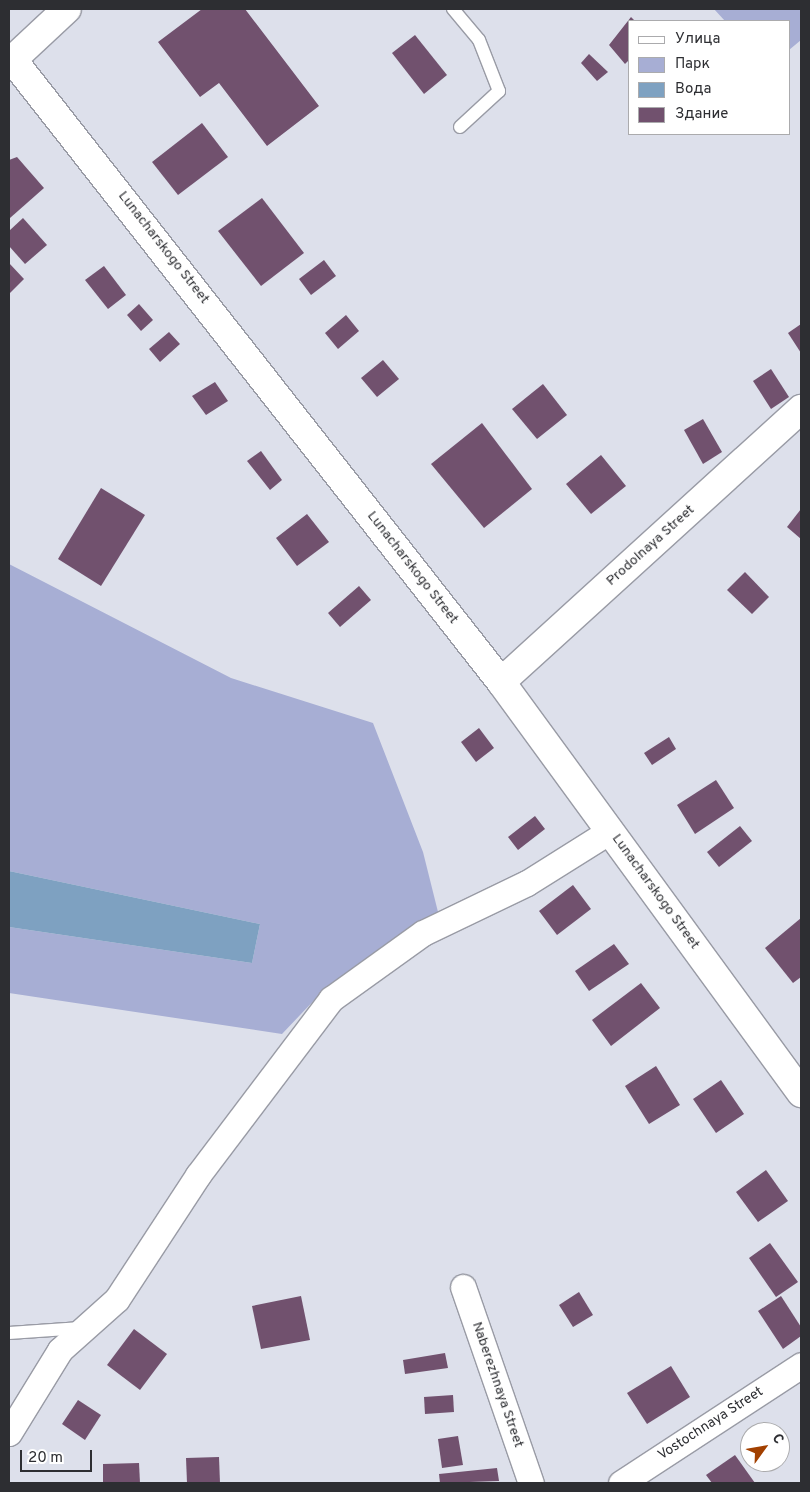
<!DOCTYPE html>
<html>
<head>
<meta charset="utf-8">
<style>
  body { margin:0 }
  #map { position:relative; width:810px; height:1492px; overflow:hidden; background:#dde0eb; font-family:Overpass,sans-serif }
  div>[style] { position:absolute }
  .green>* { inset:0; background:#a7aed4 }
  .water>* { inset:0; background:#7ea1c1 }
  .building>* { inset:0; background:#71516e }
  .roads { filter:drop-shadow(1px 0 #999ba5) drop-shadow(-1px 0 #999ba5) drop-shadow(0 1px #999ba5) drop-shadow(0 -1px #999ba5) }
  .lane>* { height:12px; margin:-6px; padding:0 6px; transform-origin:6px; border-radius:6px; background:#fff }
  .street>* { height:25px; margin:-12.5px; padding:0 12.5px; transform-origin:12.5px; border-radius:12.5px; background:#fff }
  .secondary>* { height:28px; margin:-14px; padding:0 14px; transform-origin:14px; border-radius:14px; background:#fff }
  .primary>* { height:28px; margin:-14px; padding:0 14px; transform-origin:14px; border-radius:14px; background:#fff }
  span { translate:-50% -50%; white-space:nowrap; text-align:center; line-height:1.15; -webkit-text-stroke:5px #fff; paint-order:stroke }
  .street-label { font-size:14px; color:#2d2e32 }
  .frame { position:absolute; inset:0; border:10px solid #2d2e32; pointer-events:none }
  .legend { position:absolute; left:628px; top:20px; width:162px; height:115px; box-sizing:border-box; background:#fff; border:1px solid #ababad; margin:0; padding:6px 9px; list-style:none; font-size:15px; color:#2d2e32 }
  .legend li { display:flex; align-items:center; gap:10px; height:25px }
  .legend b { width:25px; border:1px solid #ababad }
  .north { position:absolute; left:740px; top:1422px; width:50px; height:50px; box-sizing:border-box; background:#fff; border:1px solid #ababad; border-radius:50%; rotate:58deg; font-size:14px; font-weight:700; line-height:20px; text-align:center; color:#2d2e32 }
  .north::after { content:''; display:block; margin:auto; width:18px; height:22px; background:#a24000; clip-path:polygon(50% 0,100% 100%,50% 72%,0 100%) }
  .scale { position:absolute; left:20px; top:1450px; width:72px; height:22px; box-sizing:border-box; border:2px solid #2d2e32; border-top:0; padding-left:6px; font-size:15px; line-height:18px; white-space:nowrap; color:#2d2e32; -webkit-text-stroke:4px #fff; paint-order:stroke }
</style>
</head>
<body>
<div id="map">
  <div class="green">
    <div style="clip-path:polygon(714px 9px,801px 9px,801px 40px,789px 50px,789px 21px,725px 21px)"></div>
    <div style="clip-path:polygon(9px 564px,231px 678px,373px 723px,423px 852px,438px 912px,320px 994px,282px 1034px,9px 993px,9px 927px,252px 963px,260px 924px,9px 871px)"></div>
  </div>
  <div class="water">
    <div style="clip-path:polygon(9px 871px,260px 924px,252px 963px,9px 927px)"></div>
  </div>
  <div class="building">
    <div style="clip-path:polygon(202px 9px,245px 9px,319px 106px,267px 146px,219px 83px,200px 97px,158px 42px)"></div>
    <div style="clip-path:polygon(631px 17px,635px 21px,629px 21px,629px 60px,625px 64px,609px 45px)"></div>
    <div style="clip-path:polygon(415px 35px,447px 75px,424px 94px,392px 53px)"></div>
    <div style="clip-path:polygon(589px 54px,608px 72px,597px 81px,581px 63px)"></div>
    <div style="clip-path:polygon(202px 123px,228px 157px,178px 195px,152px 162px)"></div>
    <div style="clip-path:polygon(17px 157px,44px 188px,10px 218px,9px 160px)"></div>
    <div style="clip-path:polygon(262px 198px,304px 253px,261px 286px,218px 231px)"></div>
    <div style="clip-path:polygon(23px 218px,47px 245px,25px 264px,9px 246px,9px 231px)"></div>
    <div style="clip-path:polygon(324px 260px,336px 276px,311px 295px,299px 279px)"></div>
    <div style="clip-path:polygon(9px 263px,24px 279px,9px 294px)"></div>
    <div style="clip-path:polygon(104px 266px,126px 295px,108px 309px,85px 280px)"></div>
    <div style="clip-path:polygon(139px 304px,153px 320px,141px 331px,127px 315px)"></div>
    <div style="clip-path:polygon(346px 315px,359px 331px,338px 349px,325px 333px)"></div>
    <div style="clip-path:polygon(801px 324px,801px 353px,788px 333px)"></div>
    <div style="clip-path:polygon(169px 332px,180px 344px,160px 362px,149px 349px)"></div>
    <div style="clip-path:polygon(383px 360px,399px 379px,377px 397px,361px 378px)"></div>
    <div style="clip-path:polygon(771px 369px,789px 397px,771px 409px,753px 381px)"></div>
    <div style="clip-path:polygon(215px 382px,228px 401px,206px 415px,192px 396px)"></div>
    <div style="clip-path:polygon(543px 384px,567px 415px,537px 439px,512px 409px)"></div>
    <div style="clip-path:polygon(703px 419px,722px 452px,703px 464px,684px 430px)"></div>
    <div style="clip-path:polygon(482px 423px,532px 489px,484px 528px,431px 464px)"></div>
    <div style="clip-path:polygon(261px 451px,282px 480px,270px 490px,247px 461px)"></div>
    <div style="clip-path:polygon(601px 455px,626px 486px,591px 514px,566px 484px)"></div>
    <div style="clip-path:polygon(101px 488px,145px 515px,101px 586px,58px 559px)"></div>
    <div style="clip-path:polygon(801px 509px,801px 539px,787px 527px)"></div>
    <div style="clip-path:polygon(307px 514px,329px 542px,297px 566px,276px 538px)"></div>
    <div style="clip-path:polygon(745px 572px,769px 597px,752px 614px,727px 590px)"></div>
    <div style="clip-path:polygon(359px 586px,371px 600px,340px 627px,328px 613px)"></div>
    <div style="clip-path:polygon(479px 728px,494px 748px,476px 762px,461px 742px)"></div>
    <div style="clip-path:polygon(669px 737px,676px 749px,652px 765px,644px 753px)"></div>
    <div style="clip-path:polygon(716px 780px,734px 808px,695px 834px,677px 805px)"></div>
    <div style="clip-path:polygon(535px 816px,545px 829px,518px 850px,508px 837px)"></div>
    <div style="clip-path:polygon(740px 826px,752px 841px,719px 867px,707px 852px)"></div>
    <div style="clip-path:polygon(573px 885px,591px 909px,557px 935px,539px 911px)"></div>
    <div style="clip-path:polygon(801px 918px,801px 977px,793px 983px,765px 948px)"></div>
    <div style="clip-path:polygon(614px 944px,629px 964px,589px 991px,575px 971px)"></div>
    <div style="clip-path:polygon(641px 983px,660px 1008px,611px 1046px,592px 1020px)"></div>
    <div style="clip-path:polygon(656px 1066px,680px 1105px,649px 1124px,625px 1086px)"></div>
    <div style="clip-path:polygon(721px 1080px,744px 1114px,716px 1133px,693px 1099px)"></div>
    <div style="clip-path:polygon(766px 1170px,788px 1201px,758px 1222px,736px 1192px)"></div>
    <div style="clip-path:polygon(770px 1243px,798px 1282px,776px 1297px,749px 1258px)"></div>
    <div style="clip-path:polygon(579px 1292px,593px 1315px,573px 1327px,559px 1305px)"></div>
    <div style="clip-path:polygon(301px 1296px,310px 1340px,261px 1349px,252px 1306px)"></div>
    <div style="clip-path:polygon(781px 1296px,801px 1327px,801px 1336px,783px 1349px,758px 1311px)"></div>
    <div style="clip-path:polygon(134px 1329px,167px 1354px,140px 1390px,107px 1365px)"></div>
    <div style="clip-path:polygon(445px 1353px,448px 1368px,405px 1374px,403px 1360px)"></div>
    <div style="clip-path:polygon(671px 1366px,690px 1397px,647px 1424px,627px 1393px)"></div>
    <div style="clip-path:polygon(453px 1395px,454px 1412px,425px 1414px,424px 1397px)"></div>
    <div style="clip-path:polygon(78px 1400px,101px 1415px,85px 1440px,62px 1424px)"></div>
    <div style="clip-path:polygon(458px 1436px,463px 1465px,442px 1468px,438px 1439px)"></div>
    <div style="clip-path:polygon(735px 1455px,755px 1483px,712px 1483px,706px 1475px)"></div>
    <div style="clip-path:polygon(219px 1457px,220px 1483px,187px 1483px,186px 1458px)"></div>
    <div style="clip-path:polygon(139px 1463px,140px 1483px,103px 1483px,103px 1464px)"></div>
    <div style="clip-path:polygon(497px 1468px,499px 1481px,440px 1483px,439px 1474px)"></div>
  </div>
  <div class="roads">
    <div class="lane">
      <div style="left:453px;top:9px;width:40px;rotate:50deg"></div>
      <div style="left:479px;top:40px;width:55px;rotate:68.6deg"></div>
      <div style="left:499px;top:91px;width:53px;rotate:137.3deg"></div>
      <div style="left:9px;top:1333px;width:72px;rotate:-4deg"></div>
    </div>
    <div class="street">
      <div style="left:463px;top:1287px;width:207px;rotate:70.9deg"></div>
      <div style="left:9px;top:1433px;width:97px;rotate:-58.4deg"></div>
      <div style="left:60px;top:1350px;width:76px;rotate:-41.8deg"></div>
      <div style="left:117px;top:1299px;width:148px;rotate:-56.8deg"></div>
      <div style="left:198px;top:1175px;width:221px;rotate:-52.9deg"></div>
      <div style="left:331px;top:999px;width:113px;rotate:-35.7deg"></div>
      <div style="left:423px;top:933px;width:115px;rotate:-25.7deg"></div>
      <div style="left:527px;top:883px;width:98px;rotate:-32.1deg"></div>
      <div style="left:621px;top:1483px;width:215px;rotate:-33.2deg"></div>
    </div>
    <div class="secondary">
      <div style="left:12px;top:59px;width:792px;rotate:51.87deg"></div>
      <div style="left:501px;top:682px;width:509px;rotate:53.87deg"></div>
      <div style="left:501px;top:682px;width:406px;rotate:-42.3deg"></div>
    </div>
    <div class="primary">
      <div style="left:9px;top:63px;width:79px;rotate:-43deg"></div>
    </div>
  </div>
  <div class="street-label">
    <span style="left:163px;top:248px;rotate:52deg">Lunacharskogo Street</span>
    <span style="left:651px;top:546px;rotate:-42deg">Prodolnaya Street</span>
    <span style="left:412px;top:568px;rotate:52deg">Lunacharskogo Street</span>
    <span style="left:655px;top:892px;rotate:54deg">Lunacharskogo Street</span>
    <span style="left:497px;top:1385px;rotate:71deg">Naberezhnaya Street</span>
    <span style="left:711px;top:1424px;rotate:-33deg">Vostochnaya Street</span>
  </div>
  <div class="frame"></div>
  <ul class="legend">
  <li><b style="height:6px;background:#fff"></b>Улица</li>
  <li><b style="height:14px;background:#a7aed4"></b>Парк</li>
  <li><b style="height:14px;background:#7ea1c1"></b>Вода</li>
  <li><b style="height:14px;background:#71516e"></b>Здание</li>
  </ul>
  <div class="north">С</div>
  <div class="scale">20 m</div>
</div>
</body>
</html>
